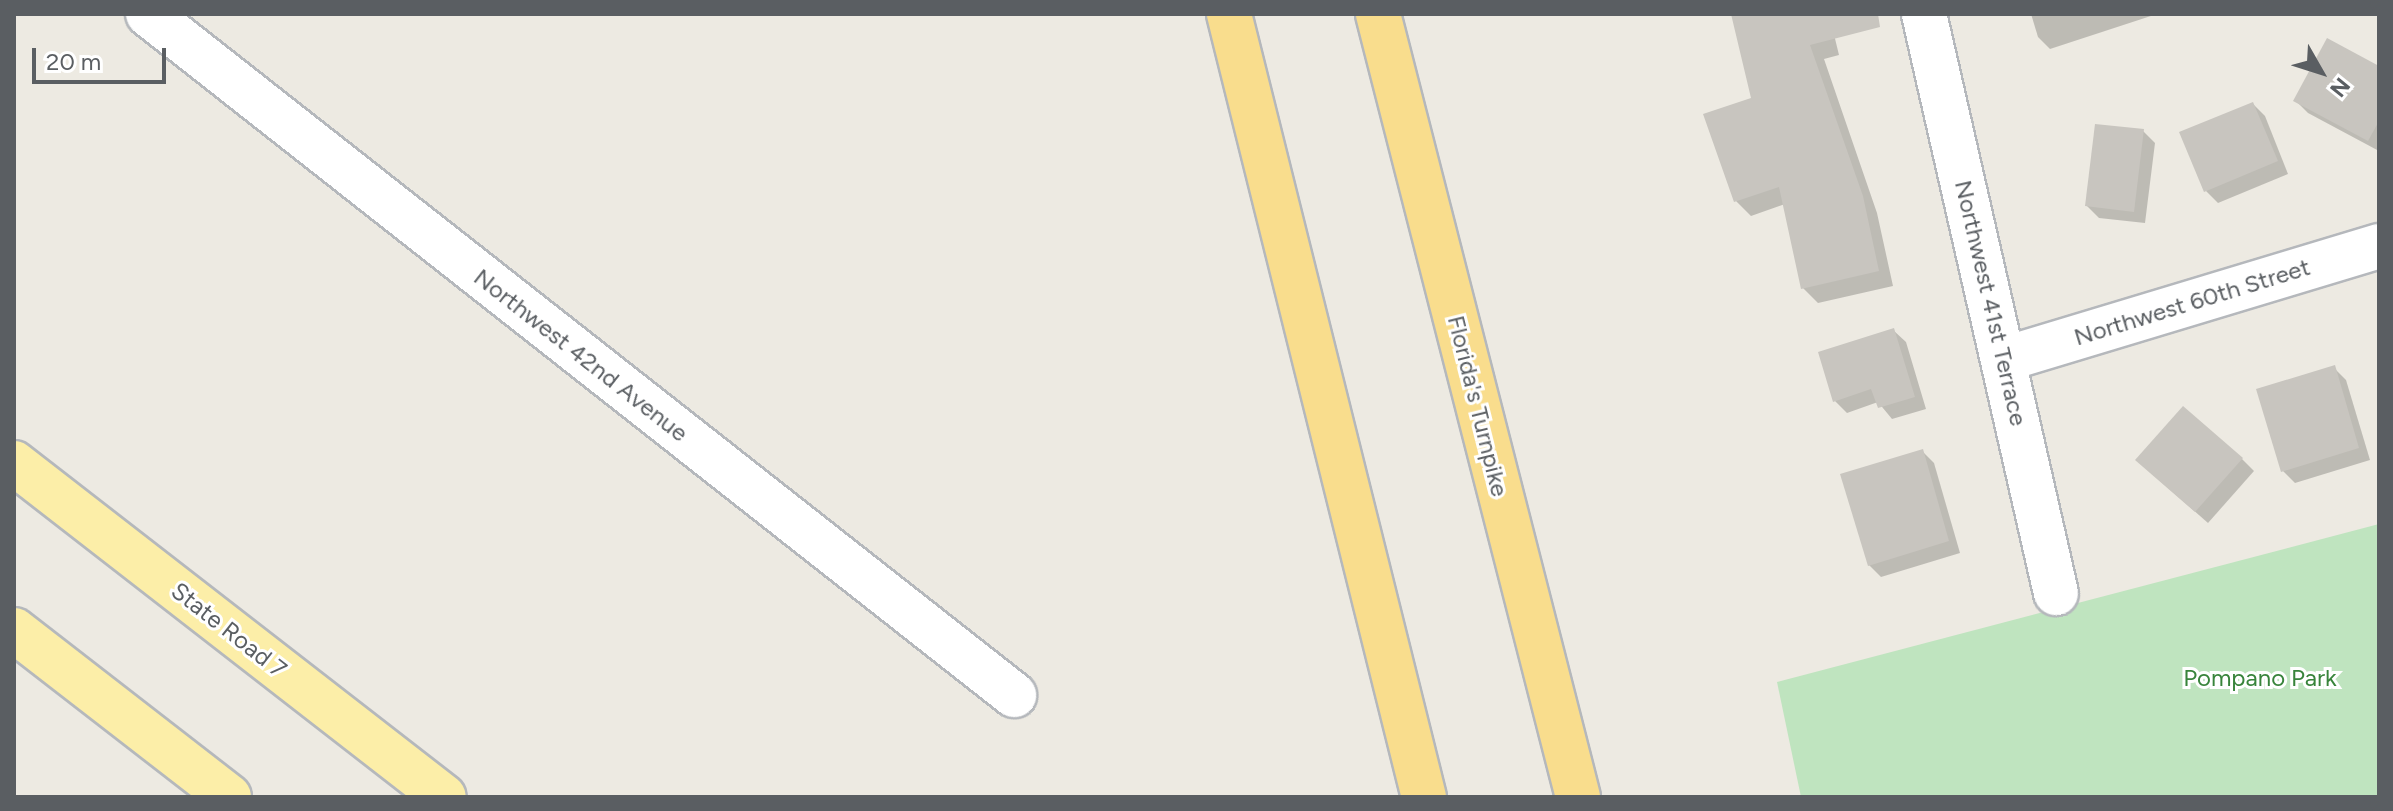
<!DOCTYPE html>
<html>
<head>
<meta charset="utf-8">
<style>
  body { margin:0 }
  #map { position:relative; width:2393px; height:811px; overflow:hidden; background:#edeae2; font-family:Figtree,sans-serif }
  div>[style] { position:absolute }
  .green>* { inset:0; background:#bfe4bf }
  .shadow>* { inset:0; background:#0003 }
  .building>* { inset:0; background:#c8c5bf }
  .roads { filter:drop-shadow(2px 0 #b5b8bc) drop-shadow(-2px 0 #b5b8bc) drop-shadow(0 2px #b5b8bc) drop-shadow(0 -2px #b5b8bc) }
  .street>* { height:44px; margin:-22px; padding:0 22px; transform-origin:22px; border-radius:22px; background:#fff }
  .primary>* { height:44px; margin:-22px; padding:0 22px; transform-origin:22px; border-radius:22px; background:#fceea8 }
  .highway>* { height:44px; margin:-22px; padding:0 22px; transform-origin:22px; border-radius:22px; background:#f9dd8d }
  span { translate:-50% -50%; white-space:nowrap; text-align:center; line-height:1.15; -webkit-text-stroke:6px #fff; paint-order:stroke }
  .street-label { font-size:24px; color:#5a5e62 }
  .park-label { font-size:24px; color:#38843b }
  .frame { position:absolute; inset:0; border:16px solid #5a5e62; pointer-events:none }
  .north { position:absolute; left:2281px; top:32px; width:80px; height:80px; -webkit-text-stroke:6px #fff; paint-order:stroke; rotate:129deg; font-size:22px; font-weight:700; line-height:32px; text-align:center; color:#5a5e62 }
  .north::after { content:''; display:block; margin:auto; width:28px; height:36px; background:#5a5e62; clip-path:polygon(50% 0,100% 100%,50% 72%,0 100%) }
  .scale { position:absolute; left:32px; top:48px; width:134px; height:36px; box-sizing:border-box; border:4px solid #5a5e62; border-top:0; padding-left:10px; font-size:24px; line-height:28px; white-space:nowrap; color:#5a5e62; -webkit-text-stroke:6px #fff; paint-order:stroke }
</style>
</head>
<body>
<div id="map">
  <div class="green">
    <div style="clip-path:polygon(2379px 524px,2379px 797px,1801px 797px,1777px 682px)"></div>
  </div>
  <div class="shadow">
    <div style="clip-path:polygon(1733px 14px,1829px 14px,1839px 55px,1824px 59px,1877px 213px,1893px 286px,1818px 303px,1803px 288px,1785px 204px,1751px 216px,1736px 201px,1753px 99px)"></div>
    <div style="clip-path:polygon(2031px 14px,2157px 14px,2050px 49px,2038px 37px)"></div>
    <div style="clip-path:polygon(2379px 68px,2379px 151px,2308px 113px,2296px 101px)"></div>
    <div style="clip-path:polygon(2253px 104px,2265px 116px,2288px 174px,2218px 203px,2206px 191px)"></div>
    <div style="clip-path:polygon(2143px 131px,2155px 143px,2145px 223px,2099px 218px,2087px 206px)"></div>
    <div style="clip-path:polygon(1893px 330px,1906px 342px,1926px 409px,1892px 419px,1878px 402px,1847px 413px,1835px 401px)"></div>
    <div style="clip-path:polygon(2334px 368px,2346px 380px,2370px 460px,2295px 483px,2283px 471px)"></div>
    <div style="clip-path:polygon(1922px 451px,1934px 463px,1960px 553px,1881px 577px,1869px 565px)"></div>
    <div style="clip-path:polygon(2242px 459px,2254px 471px,2208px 523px,2150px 472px)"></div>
  </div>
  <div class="building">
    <div style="clip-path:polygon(1731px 14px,1878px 14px,1880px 27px,1810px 45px,1863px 196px,1879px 271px,1801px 289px,1779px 187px,1734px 202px,1703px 114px,1751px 98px)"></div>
    <div style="clip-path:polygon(2327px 38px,2379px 66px,2379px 121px,2368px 141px,2293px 101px)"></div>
    <div style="clip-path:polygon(2253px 102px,2278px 161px,2204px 192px,2179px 132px)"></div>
    <div style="clip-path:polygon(2095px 124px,2144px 129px,2134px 212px,2085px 206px)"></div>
    <div style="clip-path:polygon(1894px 328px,1915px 397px,1878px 408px,1871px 389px,1833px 402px,1818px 352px)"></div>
    <div style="clip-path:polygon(2335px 365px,2359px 448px,2281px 472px,2256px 389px)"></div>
    <div style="clip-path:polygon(2183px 406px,2243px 458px,2195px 512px,2135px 460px)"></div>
    <div style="clip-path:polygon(1923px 449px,1949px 541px,1868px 566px,1840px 474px)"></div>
  </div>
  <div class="roads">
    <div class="street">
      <div style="left:148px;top:14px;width:1102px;rotate:38.18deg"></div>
      <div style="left:1924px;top:14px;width:594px;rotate:77.16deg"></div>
      <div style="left:2005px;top:359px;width:391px;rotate:-16.8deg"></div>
    </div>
    <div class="primary">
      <div style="left:14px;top:463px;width:544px;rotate:37.84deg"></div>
      <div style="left:14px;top:630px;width:272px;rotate:37.8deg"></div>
    </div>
    <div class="highway">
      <div style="left:1229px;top:14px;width:807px;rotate:76.02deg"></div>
      <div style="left:1378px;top:14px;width:808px;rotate:75.67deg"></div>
    </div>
  </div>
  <div class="street-label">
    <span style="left:2192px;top:302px;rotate:-17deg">Northwest 60th Street</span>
    <span style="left:1991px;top:303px;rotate:77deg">Northwest 41st Terrace</span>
    <span style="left:581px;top:355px;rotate:38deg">Northwest 42nd Avenue</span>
    <span style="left:1478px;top:406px;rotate:76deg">Florida's Turnpike</span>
    <span style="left:229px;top:630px;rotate:38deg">State Road 7</span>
  </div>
  <div class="park-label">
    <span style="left:2260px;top:678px">Pompano Park</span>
  </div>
  <div class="frame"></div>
  <div class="north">N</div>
  <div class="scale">20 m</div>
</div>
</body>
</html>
